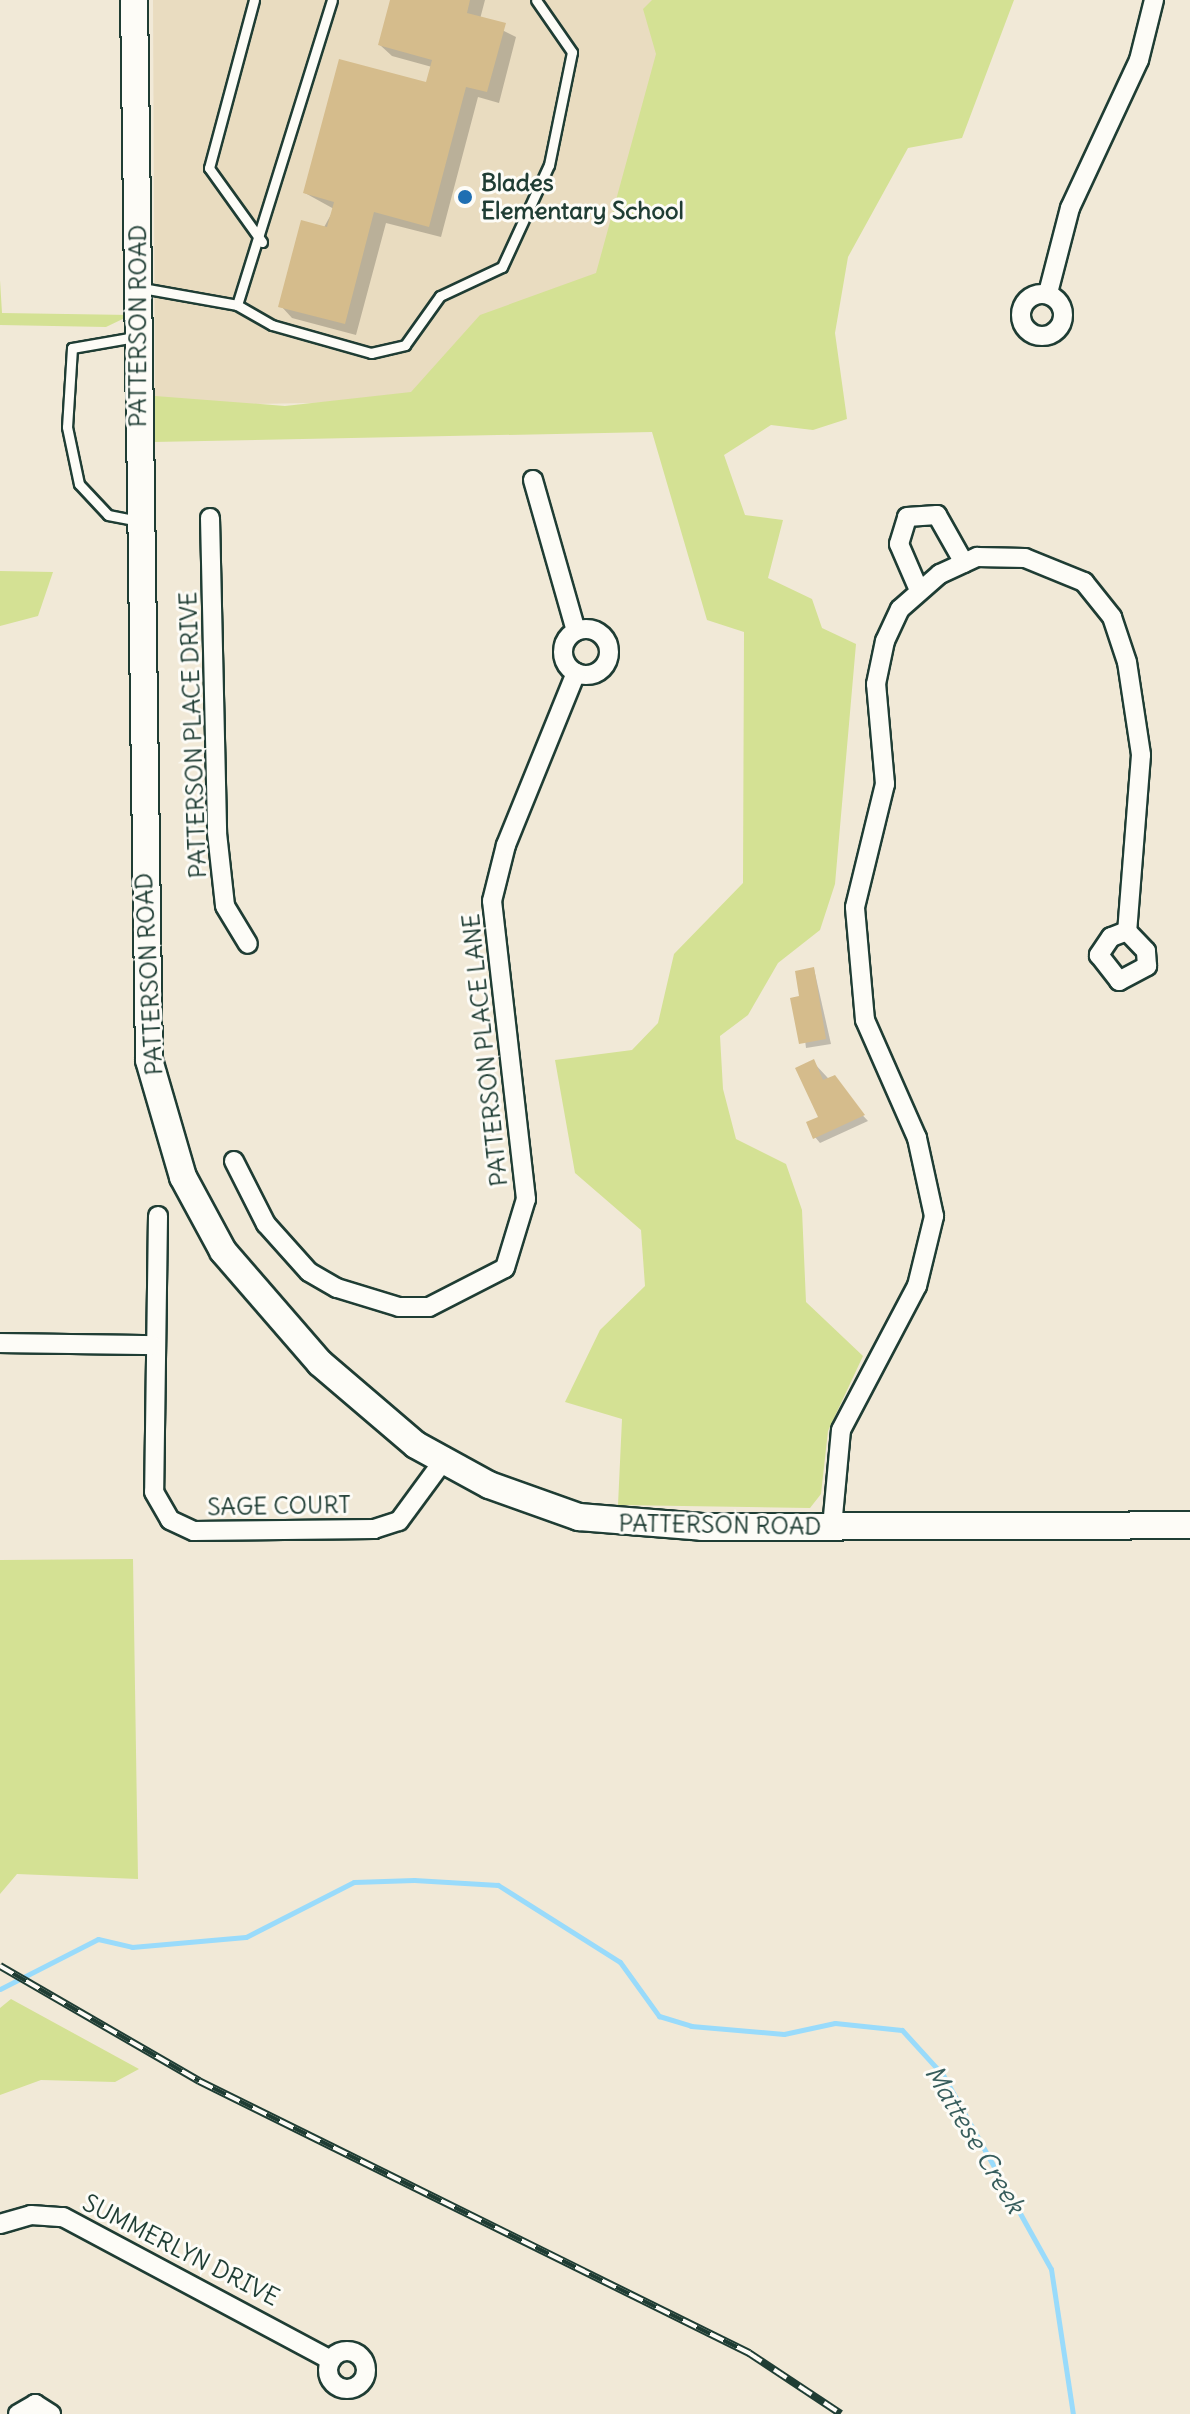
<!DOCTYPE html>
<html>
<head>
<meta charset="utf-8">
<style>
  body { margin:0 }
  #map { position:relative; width:1190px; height:2414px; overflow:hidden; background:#f1e9d7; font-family:Delius,sans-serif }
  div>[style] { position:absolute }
  .built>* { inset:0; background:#e9dcc0 }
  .green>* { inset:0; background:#d4e194 }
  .shadow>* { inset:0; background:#0003 }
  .stream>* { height:5px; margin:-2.5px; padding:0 2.5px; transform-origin:2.5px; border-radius:2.5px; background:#99dbfb }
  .building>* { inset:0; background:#d5bc8c }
  .roads { filter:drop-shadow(2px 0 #1f3d34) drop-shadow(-2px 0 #1f3d34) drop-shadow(0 2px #1f3d34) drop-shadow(0 -2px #1f3d34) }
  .lane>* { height:9px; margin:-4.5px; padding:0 4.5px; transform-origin:4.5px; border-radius:4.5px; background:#fdfcf7 }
  .street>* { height:18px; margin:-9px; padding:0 9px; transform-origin:9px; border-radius:9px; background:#fdfcf7 }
  .street>.ring { margin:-9px; padding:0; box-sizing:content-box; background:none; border:18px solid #fdfcf7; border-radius:50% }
  .secondary>* { height:26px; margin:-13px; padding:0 13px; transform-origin:13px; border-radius:13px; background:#fdfcf7 }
  .rail>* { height:8px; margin-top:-4px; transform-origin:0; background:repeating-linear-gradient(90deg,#fdfcf7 0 15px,#1f3d34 0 30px); box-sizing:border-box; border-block:2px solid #1f3d34 }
  .dots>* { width:22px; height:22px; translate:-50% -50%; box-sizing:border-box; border:4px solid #fdfcf7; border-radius:50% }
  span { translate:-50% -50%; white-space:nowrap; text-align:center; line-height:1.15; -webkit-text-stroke:6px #fdfcf7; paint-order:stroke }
  .poi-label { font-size:24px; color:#1f3d34; font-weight:700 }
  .left { translate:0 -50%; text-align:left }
  .street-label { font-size:24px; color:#1f3d34 }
  .water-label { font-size:26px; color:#375d5c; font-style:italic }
</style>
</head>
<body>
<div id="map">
  <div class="built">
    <div style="clip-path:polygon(153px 0,776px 0,775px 394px,155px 406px)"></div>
  </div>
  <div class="green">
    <div style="clip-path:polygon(652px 0,1014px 0,962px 138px,908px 148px,848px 257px,835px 333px,847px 419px,813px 430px,771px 425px,724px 455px,745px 515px,783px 520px,768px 578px,812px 599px,822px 628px,856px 644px,835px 884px,820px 930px,778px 963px,748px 1015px,720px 1036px,723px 1089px,736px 1139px,786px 1164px,802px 1210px,806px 1302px,863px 1356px,828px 1431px,821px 1494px,810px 1508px,618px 1505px,622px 1419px,565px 1402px,600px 1330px,645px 1286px,641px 1230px,575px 1173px,555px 1060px,632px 1050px,658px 1023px,674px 954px,743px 883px,744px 632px,707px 620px,652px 432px,153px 442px,155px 396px,285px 406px,411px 392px,480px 315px,596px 273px,656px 54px,643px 9px)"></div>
    <div style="clip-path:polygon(0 280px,2px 313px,131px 315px,106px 327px,0 325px)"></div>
    <div style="clip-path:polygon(0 571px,53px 572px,38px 616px,0 626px)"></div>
    <div style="clip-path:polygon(133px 1559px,138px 1879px,17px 1874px,0 1894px,0 1560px)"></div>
    <div style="clip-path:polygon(11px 1999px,139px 2069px,115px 2082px,41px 2080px,0 2095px,0 2008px)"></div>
  </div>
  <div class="shadow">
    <div style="clip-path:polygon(392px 0,485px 0,480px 19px,516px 37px,499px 103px,478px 97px,441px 237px,386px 223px,356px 335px,292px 318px,281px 306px,334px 209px,305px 193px,427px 85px,432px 67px,392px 56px,380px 45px)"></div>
    <div style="clip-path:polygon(814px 969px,831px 1044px,806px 1048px,797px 972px)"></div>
    <div style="clip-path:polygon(813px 1062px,868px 1121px,820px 1143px,815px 1137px,820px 1118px)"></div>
  </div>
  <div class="stream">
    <div style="left:0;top:1989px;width:110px;rotate:-27deg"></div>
    <div style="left:98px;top:1939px;width:35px;rotate:13deg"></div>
    <div style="left:132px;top:1947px;width:114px;rotate:-5deg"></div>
    <div style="left:246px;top:1937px;width:121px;rotate:-27deg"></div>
    <div style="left:354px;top:1882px;width:60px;rotate:-1.9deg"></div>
    <div style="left:414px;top:1880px;width:84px;rotate:3.4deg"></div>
    <div style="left:498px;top:1885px;width:144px;rotate:32.3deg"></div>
    <div style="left:620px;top:1962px;width:67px;rotate:54.2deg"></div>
    <div style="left:659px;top:2016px;width:34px;rotate:17deg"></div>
    <div style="left:691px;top:2026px;width:93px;rotate:4.9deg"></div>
    <div style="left:784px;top:2034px;width:52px;rotate:-12.2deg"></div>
    <div style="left:835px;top:2023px;width:67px;rotate:6deg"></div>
    <div style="left:902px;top:2030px;width:61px;rotate:47.7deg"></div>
    <div style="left:943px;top:2075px;width:222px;rotate:60.9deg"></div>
    <div style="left:1051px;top:2269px;width:147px;rotate:81.4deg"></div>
  </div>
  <div class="building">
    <div style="clip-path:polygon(390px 0,470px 0,467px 13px,506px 23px,487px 92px,466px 87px,429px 227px,374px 212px,345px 324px,278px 307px,301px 220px,327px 227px,334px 202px,303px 193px,339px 59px,426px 82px,432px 60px,378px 45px)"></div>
    <div style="clip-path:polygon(814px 967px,826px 1039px,799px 1044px,790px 998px,799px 996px,795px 971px)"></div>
    <div style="clip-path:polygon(814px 1059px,823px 1080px,835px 1075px,865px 1115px,813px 1139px,806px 1122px,818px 1117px,795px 1068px)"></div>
  </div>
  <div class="roads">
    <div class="lane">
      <div style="left:254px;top:0;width:174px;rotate:105deg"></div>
      <div style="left:209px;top:168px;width:91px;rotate:54.4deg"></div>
      <div style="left:142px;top:288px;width:97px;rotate:10.1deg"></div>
      <div style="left:237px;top:305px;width:319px;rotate:-72.7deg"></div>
      <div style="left:237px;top:305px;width:40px;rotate:29.7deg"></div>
      <div style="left:272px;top:325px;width:103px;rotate:15.8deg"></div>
      <div style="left:371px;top:353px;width:35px;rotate:-13deg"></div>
      <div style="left:405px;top:345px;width:60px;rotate:-54.5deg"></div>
      <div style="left:440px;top:296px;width:68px;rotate:-25.1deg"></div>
      <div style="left:502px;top:267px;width:112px;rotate:-65.3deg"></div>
      <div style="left:549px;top:165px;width:115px;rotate:-78.5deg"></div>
      <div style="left:572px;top:52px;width:63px;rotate:-124.7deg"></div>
      <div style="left:135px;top:337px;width:64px;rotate:170.1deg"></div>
      <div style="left:72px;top:348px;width:79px;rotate:93.6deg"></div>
      <div style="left:67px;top:427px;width:58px;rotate:78.1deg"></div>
      <div style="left:79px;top:484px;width:42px;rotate:46.9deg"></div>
      <div style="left:108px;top:515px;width:32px;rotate:11deg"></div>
    </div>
    <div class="street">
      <div style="left:1048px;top:293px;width:88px;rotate:-75.5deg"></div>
      <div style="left:1070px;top:208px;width:163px;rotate:-65deg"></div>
      <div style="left:1139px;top:60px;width:62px;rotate:-76deg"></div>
      <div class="ring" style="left:1021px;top:294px;width:24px;height:24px"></div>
      <div style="left:533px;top:480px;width:157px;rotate:74.1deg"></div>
      <div style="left:210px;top:518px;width:315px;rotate:88.7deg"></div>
      <div style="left:217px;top:833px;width:73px;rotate:83.7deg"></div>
      <div style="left:225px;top:906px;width:44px;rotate:58.8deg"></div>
      <div style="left:918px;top:588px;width:48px;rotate:-113.4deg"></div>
      <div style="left:899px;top:544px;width:28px;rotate:-73deg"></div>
      <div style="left:907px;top:517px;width:30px;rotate:-4deg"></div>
      <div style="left:937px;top:515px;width:55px;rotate:60.6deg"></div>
      <div class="ring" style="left:563px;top:629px;width:28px;height:28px"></div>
      <div style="left:234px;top:1161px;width:71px;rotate:63.1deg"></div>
      <div style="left:266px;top:1224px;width:64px;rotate:48.1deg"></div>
      <div style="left:309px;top:1272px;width:32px;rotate:30deg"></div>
      <div style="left:337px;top:1288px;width:65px;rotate:17deg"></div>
      <div style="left:399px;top:1307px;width:30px"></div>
      <div style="left:429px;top:1307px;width:85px;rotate:-27.2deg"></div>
      <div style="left:505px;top:1268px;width:72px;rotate:-73.1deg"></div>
      <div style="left:526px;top:1199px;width:300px;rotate:-96.5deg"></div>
      <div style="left:492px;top:901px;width:58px;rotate:-76deg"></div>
      <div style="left:506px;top:845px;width:186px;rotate:-67.9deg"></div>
      <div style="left:158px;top:1216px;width:276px;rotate:90.8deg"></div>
      <div style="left:154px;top:1492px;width:32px;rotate:60deg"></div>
      <div style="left:170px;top:1520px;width:26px;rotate:25deg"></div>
      <div style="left:194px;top:1531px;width:180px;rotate:-0.6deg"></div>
      <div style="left:374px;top:1529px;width:26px;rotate:-18deg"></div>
      <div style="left:399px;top:1521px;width:74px;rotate:-53.7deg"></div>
      <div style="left:0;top:1343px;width:152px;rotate:0.8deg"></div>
      <div style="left:832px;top:1527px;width:97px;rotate:-84.7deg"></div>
      <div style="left:841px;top:1430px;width:163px;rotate:-62.2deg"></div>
      <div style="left:917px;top:1286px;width:72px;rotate:-76.3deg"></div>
      <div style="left:934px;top:1216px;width:80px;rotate:-102.3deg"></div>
      <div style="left:917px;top:1138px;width:129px;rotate:-113.8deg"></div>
      <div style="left:865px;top:1020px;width:113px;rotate:-95.1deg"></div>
      <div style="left:855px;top:907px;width:127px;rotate:-76.3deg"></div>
      <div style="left:885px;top:784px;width:100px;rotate:-95.1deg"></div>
      <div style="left:876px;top:684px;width:44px;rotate:-78.2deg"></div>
      <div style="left:885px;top:641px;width:35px;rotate:-65deg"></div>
      <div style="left:900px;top:609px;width:53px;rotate:-41.2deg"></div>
      <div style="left:940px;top:574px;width:41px;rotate:-24.7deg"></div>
      <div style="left:977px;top:557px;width:48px;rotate:1.2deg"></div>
      <div style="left:1025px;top:558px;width:64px;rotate:22.1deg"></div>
      <div style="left:1084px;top:582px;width:45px;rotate:51.3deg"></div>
      <div style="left:1112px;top:617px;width:47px;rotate:71.6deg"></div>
      <div style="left:1127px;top:662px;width:94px;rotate:81.4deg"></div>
      <div style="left:1141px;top:755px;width:177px;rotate:94.5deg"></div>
      <div style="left:1127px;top:931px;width:17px;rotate:159deg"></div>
      <div style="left:1111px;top:937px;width:22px;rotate:124deg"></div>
      <div style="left:1099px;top:955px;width:33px;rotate:52deg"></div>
      <div style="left:1119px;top:981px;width:32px;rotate:-28deg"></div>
      <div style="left:1147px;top:966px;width:15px;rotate:-94deg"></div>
      <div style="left:1146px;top:951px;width:28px;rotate:-134deg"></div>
      <div style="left:0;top:2224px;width:32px;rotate:-16deg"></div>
      <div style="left:31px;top:2215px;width:32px;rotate:4deg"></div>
      <div style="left:63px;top:2217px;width:304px;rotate:28.1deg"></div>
      <div class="ring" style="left:328px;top:2351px;width:20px;height:20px"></div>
      <div style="left:18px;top:2414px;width:20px;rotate:-30deg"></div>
      <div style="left:35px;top:2404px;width:19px;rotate:32deg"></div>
    </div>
    <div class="secondary">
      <div style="left:134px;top:0;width:1060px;rotate:89.19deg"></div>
      <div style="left:149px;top:1060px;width:122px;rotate:73.8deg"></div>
      <div style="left:183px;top:1177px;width:84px;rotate:61.6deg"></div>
      <div style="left:223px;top:1251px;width:148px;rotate:49.1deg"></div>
      <div style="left:320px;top:1363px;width:126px;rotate:40.5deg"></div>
      <div style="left:416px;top:1445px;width:83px;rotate:28.7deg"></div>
      <div style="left:489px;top:1485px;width:96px;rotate:19.6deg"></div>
      <div style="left:579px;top:1517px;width:123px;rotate:4.6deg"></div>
      <div style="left:702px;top:1527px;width:488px;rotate:-0.2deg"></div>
    </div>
  </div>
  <div class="rail">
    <div style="left:0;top:1966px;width:230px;rotate:30deg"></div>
    <div style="left:199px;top:2081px;width:614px;rotate:26.31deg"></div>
    <div style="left:749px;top:2353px;width:110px;rotate:33.5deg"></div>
  </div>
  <div class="dots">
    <div style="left:465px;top:197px;background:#1f6fb2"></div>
  </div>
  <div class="poi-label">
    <span class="left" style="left:481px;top:197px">Blades<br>Elementary School</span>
  </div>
  <div class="street-label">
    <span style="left:138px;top:326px;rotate:-90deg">PATTERSON ROAD</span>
    <span style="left:193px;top:735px;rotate:-92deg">PATTERSON PLACE DRIVE</span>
    <span style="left:149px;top:974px;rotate:-93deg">PATTERSON ROAD</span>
    <span style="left:485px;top:1050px;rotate:-96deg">PATTERSON PLACE LANE</span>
    <span style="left:279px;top:1506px;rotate:-1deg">SAGE COURT</span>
    <span style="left:720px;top:1525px;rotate:1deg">PATTERSON ROAD</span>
    <span style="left:181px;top:2250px;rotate:27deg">SUMMERLYN DRIVE</span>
  </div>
  <div class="water-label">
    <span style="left:975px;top:2139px;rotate:59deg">Mattese Creek</span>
  </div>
</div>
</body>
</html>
